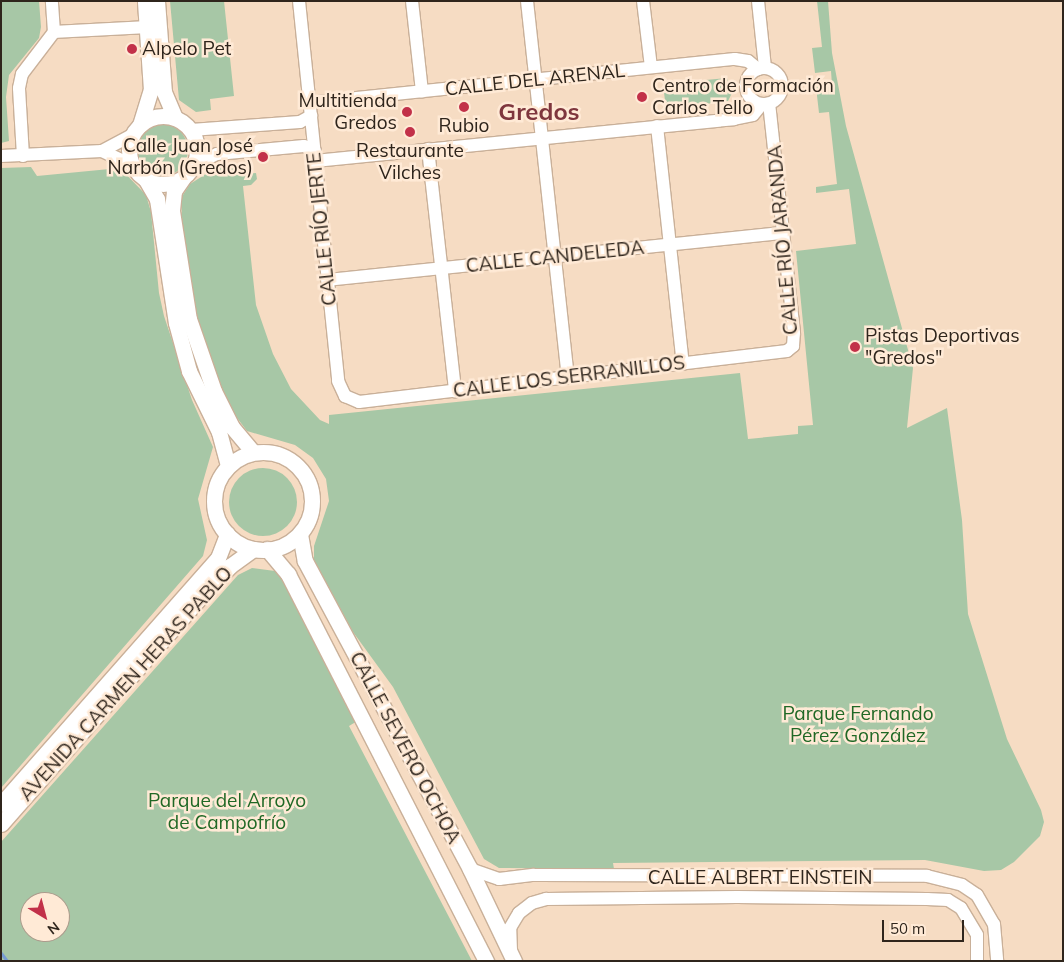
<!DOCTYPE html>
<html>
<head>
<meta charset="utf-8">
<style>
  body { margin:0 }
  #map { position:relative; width:1064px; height:962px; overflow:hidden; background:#f6dcc3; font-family:Mulish,sans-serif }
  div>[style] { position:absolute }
  .green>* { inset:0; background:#a7c7a6 }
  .round { border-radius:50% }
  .stream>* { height:3px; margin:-1.5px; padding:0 1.5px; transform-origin:1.5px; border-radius:1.5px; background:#779cd4 }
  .roads { filter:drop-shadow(1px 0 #c9b099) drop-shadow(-1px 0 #c9b099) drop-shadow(0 1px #c9b099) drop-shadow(0 -1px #c9b099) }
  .minor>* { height:12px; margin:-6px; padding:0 6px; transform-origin:6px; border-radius:6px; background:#fff }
  .minor>.ring { margin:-6px; padding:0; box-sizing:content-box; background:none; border:12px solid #fff; border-radius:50% }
  .major>* { height:15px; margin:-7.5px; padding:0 7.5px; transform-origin:7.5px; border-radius:7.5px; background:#fff }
  .major>.ring { margin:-7.5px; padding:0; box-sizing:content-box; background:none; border:15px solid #fff; border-radius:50% }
  .dots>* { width:14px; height:14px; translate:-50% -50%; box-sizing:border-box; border:2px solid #ffead6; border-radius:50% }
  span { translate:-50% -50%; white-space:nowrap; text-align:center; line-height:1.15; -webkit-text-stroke:5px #ffead6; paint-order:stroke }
  .poi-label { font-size:19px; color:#2f251c }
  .left { translate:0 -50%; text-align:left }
  .right { translate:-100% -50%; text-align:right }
  .street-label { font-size:19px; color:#2f251c }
  .park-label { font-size:19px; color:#206825 }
  .district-label { font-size:24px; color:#7f363d; font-weight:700 }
  .frame { position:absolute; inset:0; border:2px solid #2f251c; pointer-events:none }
  .north { position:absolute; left:20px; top:892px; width:50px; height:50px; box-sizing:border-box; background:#ffead6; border:1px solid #ac9b8c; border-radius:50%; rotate:143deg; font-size:14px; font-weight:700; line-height:20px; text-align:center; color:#2f251c }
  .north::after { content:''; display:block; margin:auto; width:18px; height:22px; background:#c23149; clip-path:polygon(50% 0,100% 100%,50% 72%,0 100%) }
  .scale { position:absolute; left:882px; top:920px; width:82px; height:22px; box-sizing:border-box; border:2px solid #2f251c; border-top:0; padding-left:6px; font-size:15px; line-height:18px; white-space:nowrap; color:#2f251c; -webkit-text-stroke:4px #ffead6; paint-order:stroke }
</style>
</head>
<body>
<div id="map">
  <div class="green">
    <div style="clip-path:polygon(1px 1px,39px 1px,41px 27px,39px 38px,9px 75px,6px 97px,9px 141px,1px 143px)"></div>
    <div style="clip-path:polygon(170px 1px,224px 1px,234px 96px,210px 99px,211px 110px,196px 112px,179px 100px)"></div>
    <div style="clip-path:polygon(817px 1px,828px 1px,832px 53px,846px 126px,913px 368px,907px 428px,947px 408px,962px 520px,968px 614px,1007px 739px,1041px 810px,1044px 822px,1040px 836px,1014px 862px,1001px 870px,984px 871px,925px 860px,613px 863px,614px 869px,499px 868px,484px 859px,393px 687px,353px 632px,314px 560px,314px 546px,329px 501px,326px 479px,313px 458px,295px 445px,247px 431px,228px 406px,193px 306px,184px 254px,181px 198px,190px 184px,217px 167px,241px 169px,242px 174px,256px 173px,257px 179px,251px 185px,243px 186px,256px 305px,273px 354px,291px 389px,320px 420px,329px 424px,329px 415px,740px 373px,748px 439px,798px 434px,798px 426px,813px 425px,796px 251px,856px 244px,849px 189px,816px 193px,816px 187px,837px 184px,829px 112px,819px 113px,816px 87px,832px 85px,831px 71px,815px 73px,812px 48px,822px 47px)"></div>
    <div style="clip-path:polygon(727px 78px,732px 93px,728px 101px,666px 109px,663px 84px)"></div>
    <div class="round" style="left:136px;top:124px;width:52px;height:52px"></div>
    <div style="clip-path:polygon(31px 167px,37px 176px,120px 168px,146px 195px,151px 212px,159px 293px,164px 316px,192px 400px,213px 447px,198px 499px,207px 540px,203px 556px,1px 788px,1px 168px)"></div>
    <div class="round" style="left:229px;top:468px;width:68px;height:68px"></div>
    <div style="clip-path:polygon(evenodd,252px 568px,275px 571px,289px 587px,359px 720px,349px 726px,472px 961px,1px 961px,1px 842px,238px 575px,252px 568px,30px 902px,60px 902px,60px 932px,30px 932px,30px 902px)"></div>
  </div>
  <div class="stream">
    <div style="left:1px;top:953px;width:10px;rotate:53deg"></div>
  </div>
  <div class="roads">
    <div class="minor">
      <div style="left:299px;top:1px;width:382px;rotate:84.1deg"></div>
      <div style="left:338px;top:381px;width:17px;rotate:65deg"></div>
      <div style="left:345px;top:396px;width:15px;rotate:23deg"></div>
      <div style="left:359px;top:402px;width:431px;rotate:-6.8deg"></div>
      <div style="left:787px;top:351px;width:8px;rotate:-40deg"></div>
      <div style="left:793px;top:346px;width:13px;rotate:-86deg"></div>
      <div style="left:794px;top:333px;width:231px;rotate:-96.2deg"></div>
      <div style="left:412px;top:1px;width:91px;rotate:83.7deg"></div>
      <div style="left:527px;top:1px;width:379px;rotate:83.8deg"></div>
      <div style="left:643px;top:1px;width:66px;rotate:83.1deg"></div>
      <div style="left:758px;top:1px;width:67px;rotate:84deg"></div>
      <div style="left:54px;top:32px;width:93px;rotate:-3.1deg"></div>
      <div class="ring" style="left:746px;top:68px;width:24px;height:24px"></div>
      <div style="left:308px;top:103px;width:429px;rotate:-5.9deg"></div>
      <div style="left:735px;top:59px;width:13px;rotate:9deg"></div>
      <div style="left:748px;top:61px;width:13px;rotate:39deg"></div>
      <div style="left:657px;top:126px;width:239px;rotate:83.8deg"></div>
      <div style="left:191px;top:130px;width:109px;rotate:-4.2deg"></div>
      <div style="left:300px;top:122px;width:13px;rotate:-29deg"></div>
      <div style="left:428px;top:149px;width:244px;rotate:83.6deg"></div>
      <div style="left:102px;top:151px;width:33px;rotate:25deg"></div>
      <div style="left:1px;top:156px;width:101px;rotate:-2.8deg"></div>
      <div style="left:102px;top:151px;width:34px;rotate:-28deg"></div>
      <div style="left:23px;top:156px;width:68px;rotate:-93.4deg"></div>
      <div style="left:19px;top:88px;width:14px;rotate:-78deg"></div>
      <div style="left:22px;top:74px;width:53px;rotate:-52.7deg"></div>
      <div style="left:54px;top:32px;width:31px;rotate:-94deg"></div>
      <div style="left:315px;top:161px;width:421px;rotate:-5.7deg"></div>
      <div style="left:734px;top:119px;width:19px;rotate:-12deg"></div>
      <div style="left:753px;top:115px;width:14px;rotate:-51deg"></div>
      <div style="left:194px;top:165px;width:25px;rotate:-26deg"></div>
      <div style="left:217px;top:154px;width:87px;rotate:-5.3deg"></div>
      <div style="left:304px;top:146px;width:12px;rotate:24deg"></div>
      <div style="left:327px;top:280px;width:458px;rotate:-5.9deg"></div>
      <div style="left:470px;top:869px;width:31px;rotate:19deg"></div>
      <div style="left:499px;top:879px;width:35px;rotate:-7deg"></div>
      <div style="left:534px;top:875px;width:393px;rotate:0.1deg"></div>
      <div style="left:927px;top:876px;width:36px;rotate:14deg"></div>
      <div style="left:962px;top:885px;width:18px;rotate:34deg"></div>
      <div style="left:977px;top:895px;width:34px;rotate:60deg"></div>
      <div style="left:994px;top:924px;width:37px;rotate:85deg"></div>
      <div style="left:511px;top:951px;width:23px;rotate:-92deg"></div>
      <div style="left:510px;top:928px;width:17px;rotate:-59deg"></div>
      <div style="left:519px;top:913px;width:16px;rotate:-38deg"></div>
      <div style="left:532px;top:903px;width:15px;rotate:-16deg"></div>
      <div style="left:546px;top:899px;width:191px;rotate:-0.6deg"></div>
      <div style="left:737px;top:897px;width:190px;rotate:0.6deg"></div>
      <div style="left:927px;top:899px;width:21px;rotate:3deg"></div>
      <div style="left:948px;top:900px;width:15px;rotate:32deg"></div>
      <div style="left:961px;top:908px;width:31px;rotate:59deg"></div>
      <div style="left:977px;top:935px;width:26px;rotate:90deg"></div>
    </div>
    <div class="major">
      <div style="left:157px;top:1px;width:91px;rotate:85.6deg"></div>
      <div style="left:164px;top:92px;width:28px;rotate:67deg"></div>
      <div class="ring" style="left:129px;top:116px;width:53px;height:53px"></div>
      <div style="left:140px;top:125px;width:37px;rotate:-73deg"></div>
      <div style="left:151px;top:90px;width:89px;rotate:-93.9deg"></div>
      <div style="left:183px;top:178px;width:16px;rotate:125deg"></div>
      <div style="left:174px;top:191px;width:20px;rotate:96deg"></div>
      <div style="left:172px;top:211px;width:109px;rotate:81.1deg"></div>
      <div style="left:189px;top:319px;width:76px;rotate:70.9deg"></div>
      <div style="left:214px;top:391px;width:40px;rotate:63.4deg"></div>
      <div style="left:232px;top:427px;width:33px;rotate:50deg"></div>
      <div style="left:146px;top:180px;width:22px;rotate:60deg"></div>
      <div style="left:157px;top:199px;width:125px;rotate:81.3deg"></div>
      <div style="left:176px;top:323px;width:50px;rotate:74.8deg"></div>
      <div style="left:189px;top:371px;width:68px;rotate:63.8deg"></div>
      <div style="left:219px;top:432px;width:34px;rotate:75deg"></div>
      <div class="ring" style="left:214px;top:452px;width:83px;height:83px"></div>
      <div style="left:300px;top:534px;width:27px;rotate:80deg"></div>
      <div style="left:305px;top:561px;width:349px;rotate:61.8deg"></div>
      <div style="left:470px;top:869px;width:102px;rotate:64.4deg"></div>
      <div style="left:267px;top:549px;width:33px;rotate:50deg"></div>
      <div style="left:288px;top:574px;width:435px;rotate:62.9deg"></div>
      <div style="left:1px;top:804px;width:328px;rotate:-48.6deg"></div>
      <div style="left:218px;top:558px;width:26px;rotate:-69deg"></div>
      <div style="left:1px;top:824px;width:306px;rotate:-48.7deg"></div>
      <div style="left:203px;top:594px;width:39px;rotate:-46deg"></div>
      <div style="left:230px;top:566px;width:29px;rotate:-36deg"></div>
    </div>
  </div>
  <div class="dots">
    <div style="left:132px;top:49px;background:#c23149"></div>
    <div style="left:642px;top:97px;background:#c23149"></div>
    <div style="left:464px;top:107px;background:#c23149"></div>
    <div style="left:407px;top:112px;background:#c23149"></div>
    <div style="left:410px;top:132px;background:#c23149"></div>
    <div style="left:263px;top:157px;background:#c23149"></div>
    <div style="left:855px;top:347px;background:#c23149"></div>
  </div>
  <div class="poi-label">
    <span class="left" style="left:142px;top:49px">Alpelo Pet</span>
    <span class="left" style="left:652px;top:97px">Centro de Formación<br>Carlos Tello</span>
    <span class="right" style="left:397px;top:112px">Multitienda<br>Gredos</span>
    <span style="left:464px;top:126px">Rubio</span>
    <span class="right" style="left:253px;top:157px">Calle Juan José<br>Narbón (Gredos)</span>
    <span style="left:410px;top:162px">Restaurante<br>Vilches</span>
    <span class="left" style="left:865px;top:347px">Pistas Deportivas<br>"Gredos"</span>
  </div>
  <div class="street-label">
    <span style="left:535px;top:80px;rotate:-6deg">CALLE DEL ARENAL</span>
    <span style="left:322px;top:229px;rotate:-96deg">CALLE RÍO JERTE</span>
    <span style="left:783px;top:240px;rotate:-95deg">CALLE RÍO JARANDA</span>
    <span style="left:555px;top:257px;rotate:-6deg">CALLE CANDELEDA</span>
    <span style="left:569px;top:377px;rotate:-7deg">CALLE LOS SERRANILLOS</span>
    <span style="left:126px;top:684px;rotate:-48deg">AVENIDA CARMEN HERAS PABLO</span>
    <span style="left:405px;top:748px;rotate:62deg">CALLE SEVERO OCHOA</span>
    <span style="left:760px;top:878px">CALLE ALBERT EINSTEIN</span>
  </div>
  <div class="park-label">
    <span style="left:858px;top:725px">Parque Fernando<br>Pérez González</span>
    <span style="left:227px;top:812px">Parque del Arroyo<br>de Campofrío</span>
  </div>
  <div class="district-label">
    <span style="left:539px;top:112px">Gredos</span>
  </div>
  <div class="frame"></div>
  <div class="north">N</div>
  <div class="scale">50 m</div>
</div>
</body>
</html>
